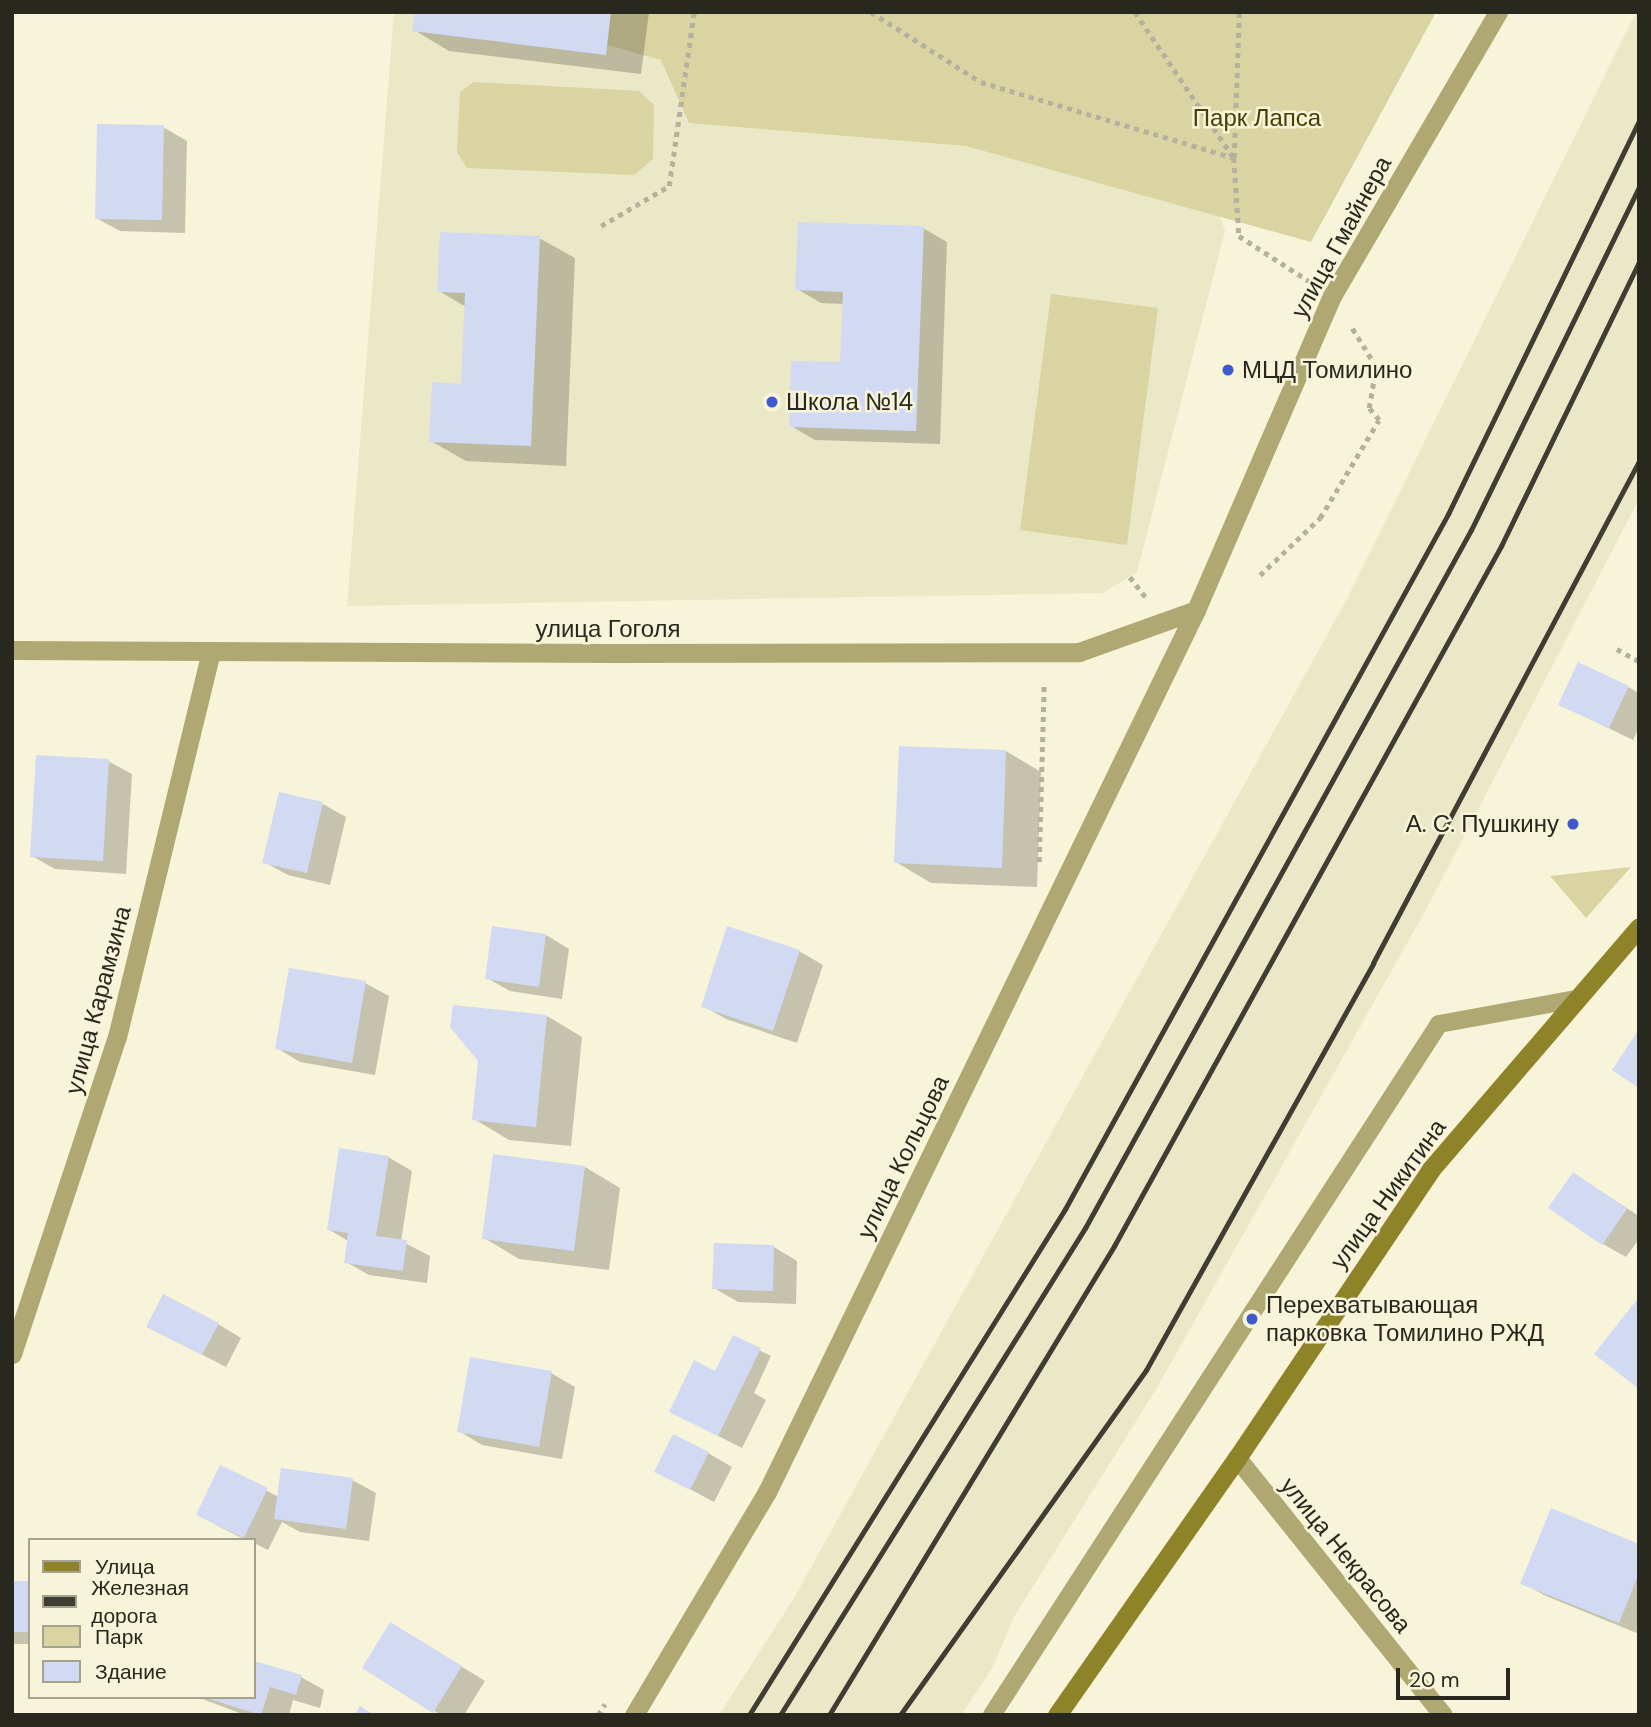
<!DOCTYPE html>
<html>
<head>
<meta charset="utf-8">
<style>
  body { margin:0 }
  #map { position:relative; width:1651px; height:1727px; overflow:hidden; background:#f7f4da; font-family:"DM Sans",sans-serif }
  div>[style] { position:absolute }
  .built>* { inset:0; background:#ebe8c7 }
  .green>* { inset:0; background:#dad4a2 }
  .shadow>* { inset:0; background:#0003 }
  .building>* { inset:0; background:#d1daf2 }
  .path>* { height:4.5px; margin-top:-2.25px; transform-origin:0; background:repeating-linear-gradient(90deg,#b4b29d 0 5px,transparent 0 10px) }
  .service>* { height:18px; margin:-9px; padding:0 9px; transform-origin:9px; border-radius:9px; background:#afa873 }
  .minor>* { height:19px; margin:-9.5px; padding:0 9.5px; transform-origin:9.5px; border-radius:9.5px; background:#afa873 }
  .tertiary>* { height:19px; margin:-9.5px; padding:0 9.5px; transform-origin:9.5px; border-radius:9.5px; background:#afa873 }
  .secondary>* { height:19px; margin:-9.5px; padding:0 9.5px; transform-origin:9.5px; border-radius:9.5px; background:#8e8329 }
  .rail>* { height:5px; margin:-2.5px; padding:0 2.5px; transform-origin:2.5px; border-radius:2.5px; background:#3f3e32 }
  .dots>* { width:19px; height:19px; translate:-50% -50%; box-sizing:border-box; border:4px solid #f7f4da; border-radius:50% }
  span { translate:-50% -50%; white-space:nowrap; text-align:center; line-height:1.15; -webkit-text-stroke:5px #f7f4da; paint-order:stroke }
  .park-label { font-size:24px; color:#463f00 }
  .street-label { font-size:24px; color:#29281e }
  .poi-label { font-size:24px; color:#29281e }
  .left { translate:0 -50%; text-align:left }
  .right { translate:-100% -50%; text-align:right }
  .frame { position:absolute; inset:0; border:14px solid #29281e; pointer-events:none }
  .legend { position:absolute; left:28px; top:1538px; width:228px; height:161px; box-sizing:border-box; background:#f7f4da; border:2px solid #a5a28f; margin:0; padding:9px 12px; list-style:none; font-size:21px; color:#29281e }
  .legend li { display:flex; align-items:center; gap:14px; height:35px }
  .legend b { width:35px; border:2px solid #a5a28f }
  .scale { position:absolute; left:1396px; top:1668px; width:114px; height:32px; box-sizing:border-box; border:4px solid #29281e; border-top:0; padding-left:9px; font-size:21px; line-height:24px; white-space:nowrap; color:#29281e; -webkit-text-stroke:5px #f7f4da; paint-order:stroke }
</style>
</head>
<body>
<div id="map">
  <div class="built">
    <div style="clip-path:polygon(394px 12px,716px 12px,1202px 163px,1225px 231px,1137px 572px,1103px 593px,347px 606px)"></div>
    <div style="clip-path:polygon(1636px 12px,1639px 12px,1639px 499px,1428px 906px,1158px 1386px,1014px 1617px,992px 1669px,961px 1715px,719px 1715px,794px 1598px,1348px 597px)"></div>
  </div>
  <div class="green">
    <div style="clip-path:polygon(489px 12px,1436px 12px,1311px 242px,966px 146px,689px 123px,661px 60px)"></div>
    <div style="clip-path:polygon(474px 82px,639px 91px,654px 105px,653px 159px,634px 175px,467px 168px,457px 152px,460px 92px)"></div>
    <div style="clip-path:polygon(1051px 294px,1158px 308px,1127px 545px,1020px 530px)"></div>
    <div style="clip-path:polygon(1631px 867px,1586px 918px,1550px 876px)"></div>
  </div>
  <div class="shadow">
    <div style="clip-path:polygon(416px 12px,649px 12px,641px 74px,449px 51px,414px 30px)"></div>
    <div style="clip-path:polygon(163px 127px,187px 141px,185px 233px,120px 231px,96px 218px)"></div>
    <div style="clip-path:polygon(923px 228px,947px 242px,940px 444px,815px 440px,791px 426px,842px 364px,844px 304px,821px 303px,797px 289px)"></div>
    <div style="clip-path:polygon(539px 238px,575px 258px,566px 466px,466px 461px,431px 441px,463px 385px,466px 307px,439px 291px)"></div>
    <div style="clip-path:polygon(1628px 687px,1639px 693px,1639px 728px,1633px 740px,1561px 705px)"></div>
    <div style="clip-path:polygon(1006px 751px,1041px 772px,1037px 887px,931px 883px,896px 862px)"></div>
    <div style="clip-path:polygon(108px 761px,132px 774px,126px 874px,55px 869px,32px 856px)"></div>
    <div style="clip-path:polygon(323px 804px,346px 817px,330px 885px,288px 875px,264px 862px)"></div>
    <div style="clip-path:polygon(546px 935px,569px 949px,562px 999px,510px 991px,487px 978px)"></div>
    <div style="clip-path:polygon(799px 951px,823px 965px,797px 1043px,726px 1019px,703px 1006px)"></div>
    <div style="clip-path:polygon(365px 983px,389px 996px,375px 1075px,300px 1062px,277px 1048px)"></div>
    <div style="clip-path:polygon(547px 1016px,582px 1037px,571px 1146px,509px 1140px,474px 1119px)"></div>
    <div style="clip-path:polygon(495px 1156px,585px 1167px,620px 1188px,609px 1270px,519px 1259px,484px 1238px)"></div>
    <div style="clip-path:polygon(388px 1157px,412px 1171px,401px 1241px,430px 1256px,427px 1283px,369px 1275px,346px 1262px,348px 1241px,328px 1229px)"></div>
    <div style="clip-path:polygon(1574px 1174px,1639px 1216px,1639px 1239px,1626px 1257px,1603px 1244px)"></div>
    <div style="clip-path:polygon(774px 1247px,797px 1261px,796px 1304px,738px 1302px,714px 1288px)"></div>
    <div style="clip-path:polygon(218px 1324px,241px 1338px,226px 1367px,172px 1339px)"></div>
    <div style="clip-path:polygon(733px 1337px,771px 1356px,754px 1393px,766px 1400px,742px 1448px,671px 1412px,716px 1373px)"></div>
    <div style="clip-path:polygon(551px 1373px,575px 1387px,562px 1459px,482px 1445px,459px 1431px)"></div>
    <div style="clip-path:polygon(708px 1453px,732px 1467px,714px 1502px,656px 1471px)"></div>
    <div style="clip-path:polygon(221px 1468px,279px 1497px,352px 1480px,376px 1493px,369px 1541px,300px 1532px,282px 1522px,268px 1550px,254px 1543px,254px 1540px,246px 1540px,222px 1528px,198px 1515px)"></div>
    <div style="clip-path:polygon(1639px 1546px,1639px 1634px,1546px 1596px,1522px 1583px)"></div>
    <div style="clip-path:polygon(12px 1582px,30px 1583px,30px 1644px,12px 1644px)"></div>
    <div style="clip-path:polygon(414px 1637px,485px 1681px,464px 1715px,441px 1715px,364px 1667px)"></div>
    <div style="clip-path:polygon(254px 1663px,301px 1677px,324px 1690px,320px 1708px,293px 1700px,289px 1715px,245px 1715px,197px 1697px,254px 1697px)"></div>
  </div>
  <div class="building">
    <div style="clip-path:polygon(415px 12px,611px 12px,606px 55px,412px 31px)"></div>
    <div style="clip-path:polygon(97px 124px,164px 125px,162px 220px,95px 219px)"></div>
    <div style="clip-path:polygon(798px 222px,924px 226px,916px 431px,789px 427px,791px 361px,840px 362px,843px 292px,795px 290px)"></div>
    <div style="clip-path:polygon(440px 232px,540px 236px,531px 446px,429px 442px,432px 382px,461px 384px,465px 293px,437px 292px)"></div>
    <div style="clip-path:polygon(1578px 662px,1629px 686px,1609px 728px,1558px 705px)"></div>
    <div style="clip-path:polygon(899px 746px,1006px 750px,1002px 868px,894px 863px)"></div>
    <div style="clip-path:polygon(36px 755px,109px 759px,103px 861px,30px 857px)"></div>
    <div style="clip-path:polygon(279px 792px,323px 802px,307px 873px,262px 863px)"></div>
    <div style="clip-path:polygon(492px 926px,546px 934px,539px 987px,485px 979px)"></div>
    <div style="clip-path:polygon(727px 926px,800px 950px,773px 1031px,701px 1007px)"></div>
    <div style="clip-path:polygon(289px 968px,366px 981px,352px 1063px,275px 1049px)"></div>
    <div style="clip-path:polygon(453px 1005px,547px 1015px,536px 1127px,472px 1120px,478px 1061px,450px 1027px)"></div>
    <div style="clip-path:polygon(1639px 1029px,1639px 1088px,1612px 1070px)"></div>
    <div style="clip-path:polygon(339px 1148px,389px 1156px,376px 1236px,407px 1240px,403px 1271px,344px 1263px,348px 1233px,327px 1230px)"></div>
    <div style="clip-path:polygon(493px 1154px,585px 1166px,574px 1251px,482px 1239px)"></div>
    <div style="clip-path:polygon(1573px 1172px,1627px 1209px,1602px 1245px,1548px 1208px)"></div>
    <div style="clip-path:polygon(714px 1243px,774px 1245px,773px 1291px,712px 1289px)"></div>
    <div style="clip-path:polygon(163px 1294px,219px 1323px,202px 1355px,146px 1327px)"></div>
    <div style="clip-path:polygon(1639px 1297px,1639px 1389px,1594px 1354px)"></div>
    <div style="clip-path:polygon(733px 1335px,761px 1348px,718px 1436px,669px 1412px,694px 1360px,715px 1371px)"></div>
    <div style="clip-path:polygon(470px 1357px,552px 1371px,539px 1447px,457px 1432px)"></div>
    <div style="clip-path:polygon(673px 1434px,709px 1452px,690px 1490px,654px 1472px)"></div>
    <div style="clip-path:polygon(220px 1465px,268px 1488px,244px 1538px,196px 1515px)"></div>
    <div style="clip-path:polygon(281px 1468px,353px 1478px,346px 1529px,274px 1519px)"></div>
    <div style="clip-path:polygon(1551px 1508px,1639px 1544px,1639px 1573px,1619px 1623px,1520px 1584px)"></div>
    <div style="clip-path:polygon(12px 1581px,30px 1581px,30px 1632px,12px 1632px)"></div>
    <div style="clip-path:polygon(390px 1622px,462px 1666px,433px 1713px,362px 1668px)"></div>
    <div style="clip-path:polygon(254px 1661px,302px 1675px,296px 1695px,270px 1687px,261px 1715px,206px 1698px,254px 1697px)"></div>
    <div style="clip-path:polygon(360px 1706px,374px 1715px,355px 1715px)"></div>
  </div>
  <div class="path">
    <div style="left:871px;top:12px;width:130px;rotate:32.5deg"></div>
    <div style="left:981px;top:82px;width:264px;rotate:16.7deg"></div>
    <div style="left:1234px;top:158px;width:78px;rotate:86.3deg"></div>
    <div style="left:1239px;top:236px;width:83px;rotate:32.7deg"></div>
    <div style="left:1135px;top:12px;width:176px;rotate:55.9deg"></div>
    <div style="left:1234px;top:158px;width:146px;rotate:-88deg"></div>
    <div style="left:601px;top:226px;width:79px;rotate:-30.5deg"></div>
    <div style="left:669px;top:186px;width:176px;rotate:-81.8deg"></div>
    <div style="left:1260px;top:575px;width:83px;rotate:-43.5deg"></div>
    <div style="left:1320px;top:518px;width:114px;rotate:-59deg"></div>
    <div style="left:1379px;top:420px;width:16px;rotate:-130deg"></div>
    <div style="left:1369px;top:408px;width:42px;rotate:-80.3deg"></div>
    <div style="left:1376px;top:367px;width:49px;rotate:-121.8deg"></div>
    <div style="left:1130px;top:577px;width:28px;rotate:52deg"></div>
    <div style="left:1617px;top:649px;width:25px;rotate:29deg"></div>
    <div style="left:1039px;top:862px;width:177px;rotate:-88.4deg"></div>
    <div style="left:598px;top:1715px;width:13px;rotate:-58deg"></div>
  </div>
  <div class="service">
    <div style="left:992px;top:1715px;width:823px;rotate:-57.1deg"></div>
    <div style="left:1439px;top:1024px;width:140px;rotate:-10.3deg"></div>
  </div>
  <div class="minor">
    <div style="left:12px;top:1354px;width:334px;rotate:-71.7deg"></div>
    <div style="left:117px;top:1037px;width:396px;rotate:-76.3deg"></div>
    <div style="left:1237px;top:1458px;width:329px;rotate:51.3deg"></div>
  </div>
  <div class="tertiary">
    <div style="left:12px;top:650px;width:598px;rotate:0.29deg"></div>
    <div style="left:610px;top:653px;width:469px;rotate:-0.1deg"></div>
    <div style="left:1079px;top:652px;width:124px;rotate:-19.7deg"></div>
    <div style="left:634px;top:1715px;width:260px;rotate:-59.2deg"></div>
    <div style="left:767px;top:1492px;width:981px;rotate:-64.06deg"></div>
    <div style="left:1196px;top:610px;width:342px;rotate:-66.6deg"></div>
    <div style="left:1332px;top:296px;width:329px;rotate:-59.7deg"></div>
  </div>
  <div class="secondary">
    <div style="left:1057px;top:1715px;width:314px;rotate:-55deg"></div>
    <div style="left:1237px;top:1458px;width:348px;rotate:-56.1deg"></div>
    <div style="left:1431px;top:1169px;width:319px;rotate:-49.3deg"></div>
  </div>
  <div class="rail">
    <div style="left:749px;top:1715px;width:597px;rotate:-58.01deg"></div>
    <div style="left:1065px;top:1209px;width:794px;rotate:-61.14deg"></div>
    <div style="left:1448px;top:514px;width:438px;rotate:-64.1deg"></div>
    <div style="left:780px;top:1715px;width:575px;rotate:-57.94deg"></div>
    <div style="left:1085px;top:1228px;width:798px;rotate:-61.06deg"></div>
    <div style="left:1471px;top:530px;width:382px;rotate:-63.9deg"></div>
    <div style="left:829px;top:1715px;width:549px;rotate:-58.71deg"></div>
    <div style="left:1114px;top:1246px;width:800px;rotate:-61.06deg"></div>
    <div style="left:1501px;top:546px;width:316px;rotate:-64.1deg"></div>
    <div style="left:900px;top:1715px;width:424px;rotate:-54.5deg"></div>
    <div style="left:1146px;top:1370px;width:466px;rotate:-60.8deg"></div>
    <div style="left:1373px;top:963px;width:568px;rotate:-62.08deg"></div>
  </div>
  <div class="dots">
    <div style="left:1228px;top:370px;background:#405acd"></div>
    <div style="left:772px;top:402px;background:#405acd"></div>
    <div style="left:1573px;top:824px;background:#405acd"></div>
    <div style="left:1252px;top:1319px;background:#405acd"></div>
  </div>
  <div class="park-label">
    <span style="left:1257px;top:118px">Парк Лапса</span>
  </div>
  <div class="street-label">
    <span style="left:1341px;top:237px;rotate:-61deg">улица Гмайнера</span>
    <span style="left:608px;top:629px">улица Гоголя</span>
    <span style="left:98px;top:1000px;rotate:-75deg">улица Карамзина</span>
    <span style="left:903px;top:1157px;rotate:-64deg">улица Кольцова</span>
    <span style="left:1388px;top:1194px;rotate:-54deg">улица Никитина</span>
    <span style="left:1346px;top:1555px;rotate:51deg">улица Некрасова</span>
  </div>
  <div class="poi-label">
    <span class="left" style="left:1242px;top:370px">МЦД Томилино</span>
    <span class="left" style="left:786px;top:402px">Школа №14</span>
    <span class="right" style="left:1559px;top:824px">А. С. Пушкину</span>
    <span class="left" style="left:1266px;top:1319px">Перехватывающая<br>парковка Томилино РЖД</span>
  </div>
  <div class="frame"></div>
  <ul class="legend">
  <li><b style="height:9px;background:#8e8329"></b>Улица</li>
  <li><b style="height:9px;background:#3f3e32"></b>Железная дорога</li>
  <li><b style="height:19px;background:#dad4a2"></b>Парк</li>
  <li><b style="height:19px;background:#d1daf2"></b>Здание</li>
  </ul>
  <div class="scale">20 m</div>
</div>
</body>
</html>
